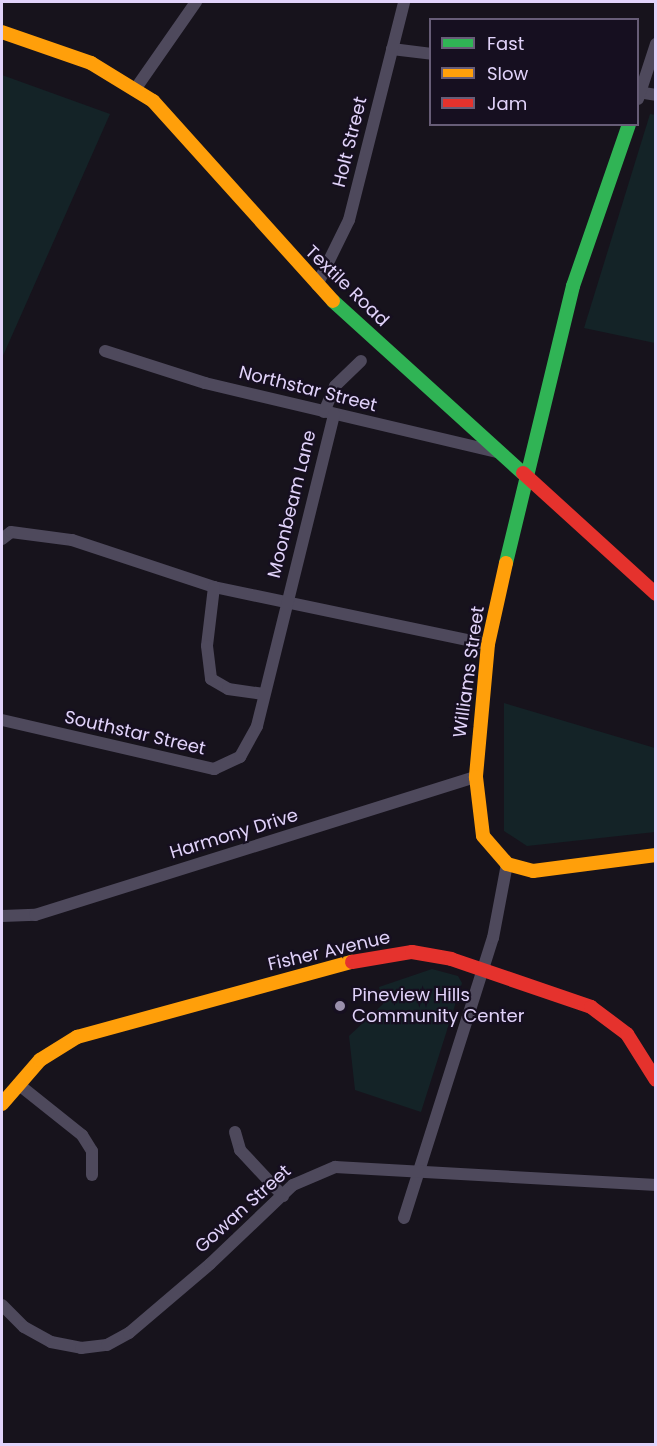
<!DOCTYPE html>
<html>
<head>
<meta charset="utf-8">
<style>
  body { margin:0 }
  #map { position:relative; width:657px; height:1446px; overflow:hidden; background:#17131c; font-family:Poppins,sans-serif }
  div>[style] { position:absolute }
  .green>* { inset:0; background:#142327 }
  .street>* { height:12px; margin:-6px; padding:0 6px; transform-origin:6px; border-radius:6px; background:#4e495c }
  .fast>* { height:14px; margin:-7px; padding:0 7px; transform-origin:7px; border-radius:7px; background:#30b455 }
  .slow>* { height:14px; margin:-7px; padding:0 7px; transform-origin:7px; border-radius:7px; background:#ff9f0a }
  .jam>* { height:14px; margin:-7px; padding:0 7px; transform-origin:7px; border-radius:7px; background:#e5322d }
  .dots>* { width:16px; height:16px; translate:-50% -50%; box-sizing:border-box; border:3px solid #160f20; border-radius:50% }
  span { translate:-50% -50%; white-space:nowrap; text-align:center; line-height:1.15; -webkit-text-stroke:4.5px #160f20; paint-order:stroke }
  .street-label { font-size:18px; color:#e1d3fa }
  .poi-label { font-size:18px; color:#e1d3fa }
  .left { translate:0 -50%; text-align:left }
  .frame { position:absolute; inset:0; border:3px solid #e1d3fa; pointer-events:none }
  .legend { position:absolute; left:429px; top:18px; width:210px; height:108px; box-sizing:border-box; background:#160f20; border:2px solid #675d77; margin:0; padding:8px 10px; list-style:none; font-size:18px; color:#e1d3fa }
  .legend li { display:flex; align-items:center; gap:12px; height:30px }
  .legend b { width:30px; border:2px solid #675d77 }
</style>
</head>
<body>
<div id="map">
  <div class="green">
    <div style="clip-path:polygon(2px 75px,110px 114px,2px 358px)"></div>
    <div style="clip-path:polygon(650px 114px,656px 115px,655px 343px,584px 328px)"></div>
    <div style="clip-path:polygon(504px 703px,655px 748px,655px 832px,527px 846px,504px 831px)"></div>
    <div style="clip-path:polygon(432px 969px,458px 976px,462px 983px,421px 1112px,355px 1090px,349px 1036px,383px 1004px,379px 987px)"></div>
  </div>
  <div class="street">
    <div style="left:392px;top:49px;width:38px;rotate:7deg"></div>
    <div style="left:136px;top:88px;width:105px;rotate:-55.1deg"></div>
    <div style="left:638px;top:92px;width:18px;rotate:9deg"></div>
    <div style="left:638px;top:99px;width:58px;rotate:-71.9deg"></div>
    <div style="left:317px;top:285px;width:72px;rotate:-63.8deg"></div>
    <div style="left:349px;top:220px;width:225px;rotate:-75.8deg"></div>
    <div style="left:105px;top:351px;width:105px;rotate:17.7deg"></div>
    <div style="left:205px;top:383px;width:303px;rotate:13.3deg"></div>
    <div style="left:324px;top:412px;width:28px;rotate:-67deg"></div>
    <div style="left:335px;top:386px;width:36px;rotate:-44deg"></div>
    <div style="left:2px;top:539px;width:11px;rotate:-38deg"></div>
    <div style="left:11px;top:532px;width:62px;rotate:7.5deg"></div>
    <div style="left:72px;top:540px;width:150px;rotate:18.3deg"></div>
    <div style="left:214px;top:587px;width:280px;rotate:11.8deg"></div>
    <div style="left:214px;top:587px;width:59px;rotate:96.8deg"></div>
    <div style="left:207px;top:646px;width:33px;rotate:83deg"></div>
    <div style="left:211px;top:679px;width:20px;rotate:30deg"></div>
    <div style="left:228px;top:689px;width:36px;rotate:8deg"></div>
    <div style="left:2px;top:720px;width:218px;rotate:13deg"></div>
    <div style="left:214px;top:769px;width:29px;rotate:-25deg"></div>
    <div style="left:240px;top:757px;width:35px;rotate:-61deg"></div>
    <div style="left:257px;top:726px;width:321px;rotate:-76.1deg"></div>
    <div style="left:2px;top:916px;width:33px;rotate:-2deg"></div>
    <div style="left:35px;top:915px;width:462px;rotate:-17.4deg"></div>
    <div style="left:18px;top:1084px;width:82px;rotate:38.6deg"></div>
    <div style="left:82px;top:1135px;width:19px;rotate:58deg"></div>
    <div style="left:92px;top:1151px;width:24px;rotate:90deg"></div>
    <div style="left:235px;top:1132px;width:19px;rotate:74deg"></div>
    <div style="left:240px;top:1150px;width:63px;rotate:46.9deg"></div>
    <div style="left:404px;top:1218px;width:294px;rotate:-72.4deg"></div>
    <div style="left:493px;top:938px;width:75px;rotate:-79.3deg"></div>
    <div style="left:2px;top:1305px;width:31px;rotate:45deg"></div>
    <div style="left:24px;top:1327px;width:31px;rotate:29deg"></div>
    <div style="left:51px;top:1342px;width:31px;rotate:11deg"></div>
    <div style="left:81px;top:1348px;width:26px;rotate:-7deg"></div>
    <div style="left:107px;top:1345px;width:25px;rotate:-29deg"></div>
    <div style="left:129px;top:1333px;width:106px;rotate:-40.4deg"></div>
    <div style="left:210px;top:1264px;width:115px;rotate:-43.6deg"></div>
    <div style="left:293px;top:1185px;width:46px;rotate:-23.2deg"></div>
    <div style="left:335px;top:1167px;width:322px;rotate:3.2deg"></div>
  </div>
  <div class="fast">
    <div style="left:333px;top:301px;width:256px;rotate:42.2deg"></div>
    <div style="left:506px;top:563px;width:285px;rotate:-76.4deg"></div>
    <div style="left:573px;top:286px;width:171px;rotate:-70.9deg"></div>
  </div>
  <div class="slow">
    <div style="left:2px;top:32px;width:94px;rotate:19.2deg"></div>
    <div style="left:91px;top:63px;width:73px;rotate:31.5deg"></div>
    <div style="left:153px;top:101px;width:269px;rotate:48deg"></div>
    <div style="left:506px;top:563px;width:83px;rotate:102.5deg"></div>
    <div style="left:488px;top:644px;width:134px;rotate:95.2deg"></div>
    <div style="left:476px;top:777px;width:59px;rotate:83.2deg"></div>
    <div style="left:483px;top:836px;width:37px;rotate:49deg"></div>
    <div style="left:507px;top:864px;width:27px;rotate:15deg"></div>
    <div style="left:533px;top:871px;width:124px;rotate:-7.4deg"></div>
    <div style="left:2px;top:1104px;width:58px;rotate:-49.2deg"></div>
    <div style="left:40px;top:1060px;width:44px;rotate:-31.9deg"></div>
    <div style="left:77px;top:1037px;width:285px;rotate:-15.3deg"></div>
  </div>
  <div class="jam">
    <div style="left:523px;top:473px;width:180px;rotate:42.3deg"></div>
    <div style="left:352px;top:962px;width:61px;rotate:-9.5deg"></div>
    <div style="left:412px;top:952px;width:40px;rotate:10deg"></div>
    <div style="left:451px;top:959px;width:148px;rotate:18.9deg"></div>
    <div style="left:591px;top:1007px;width:45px;rotate:36.9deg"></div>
    <div style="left:627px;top:1034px;width:54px;rotate:57.8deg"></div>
  </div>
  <div class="dots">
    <div style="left:340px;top:1006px;background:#9a90ac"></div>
  </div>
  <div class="street-label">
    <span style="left:350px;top:142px;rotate:-76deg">Holt Street</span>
    <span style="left:347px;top:286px;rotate:44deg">Textile Road</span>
    <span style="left:308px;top:389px;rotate:14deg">Northstar Street</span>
    <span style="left:292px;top:504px;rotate:-76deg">Moonbeam Lane</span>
    <span style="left:469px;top:672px;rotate:-82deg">Williams Street</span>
    <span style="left:135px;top:733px;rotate:13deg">Southstar Street</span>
    <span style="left:234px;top:834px;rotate:-17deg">Harmony Drive</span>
    <span style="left:329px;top:951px;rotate:-13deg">Fisher Avenue</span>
    <span style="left:243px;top:1209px;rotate:-42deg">Gowan Street</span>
  </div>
  <div class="poi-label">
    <span class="left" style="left:352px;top:1006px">Pineview Hills<br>Community Center</span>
  </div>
  <div class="frame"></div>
  <ul class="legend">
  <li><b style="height:8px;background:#30b455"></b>Fast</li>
  <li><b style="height:8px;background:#ff9f0a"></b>Slow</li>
  <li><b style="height:8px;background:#e5322d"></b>Jam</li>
  </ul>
</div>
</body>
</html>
